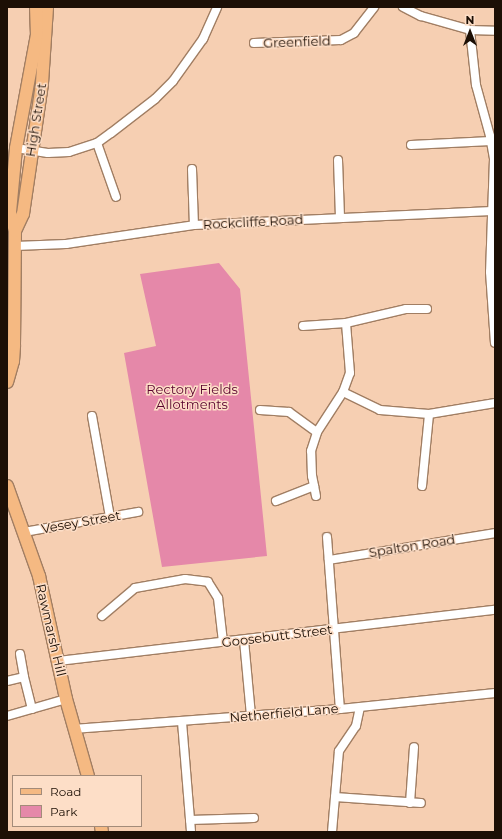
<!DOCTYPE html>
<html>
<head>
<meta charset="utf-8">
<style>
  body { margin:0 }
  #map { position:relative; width:502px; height:839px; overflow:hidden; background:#f6cfb2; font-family:Montserrat,sans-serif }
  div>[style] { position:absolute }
  .green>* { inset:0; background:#e588a9 }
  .roads { filter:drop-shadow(1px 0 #a17e63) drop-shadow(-1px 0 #a17e63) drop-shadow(0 1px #a17e63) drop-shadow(0 -1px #a17e63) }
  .street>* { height:8px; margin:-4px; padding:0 4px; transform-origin:4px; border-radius:4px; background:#fff }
  .primary>* { height:12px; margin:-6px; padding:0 6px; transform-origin:6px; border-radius:6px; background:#f5b982 }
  span { translate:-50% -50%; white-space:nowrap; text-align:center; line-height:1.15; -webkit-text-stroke:3px #fddec7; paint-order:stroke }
  .street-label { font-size:13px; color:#1c0f05 }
  .park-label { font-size:13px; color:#58002d }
  .frame { position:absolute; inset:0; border:8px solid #1c0f05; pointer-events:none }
  .legend { position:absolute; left:12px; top:775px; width:130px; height:52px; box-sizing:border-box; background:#fddec7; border:1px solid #a38b79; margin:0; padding:5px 7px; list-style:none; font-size:12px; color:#1c0f05 }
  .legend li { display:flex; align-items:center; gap:8px; height:20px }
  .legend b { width:20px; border:1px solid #a38b79 }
  .north { position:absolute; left:450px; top:12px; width:40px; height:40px; -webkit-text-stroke:3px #fddec7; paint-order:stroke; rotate:0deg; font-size:11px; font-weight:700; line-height:16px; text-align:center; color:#1c0f05 }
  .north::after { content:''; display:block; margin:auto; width:14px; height:18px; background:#1c0f05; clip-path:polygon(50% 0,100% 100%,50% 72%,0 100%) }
</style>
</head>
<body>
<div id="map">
  <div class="green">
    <div style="clip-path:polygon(219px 263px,240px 289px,267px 556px,162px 567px,124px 353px,156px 346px,140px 274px)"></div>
  </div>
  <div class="roads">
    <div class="street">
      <div style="left:403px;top:7px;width:20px;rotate:27deg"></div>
      <div style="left:421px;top:16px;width:51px;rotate:15.9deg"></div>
      <div style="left:470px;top:30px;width:25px;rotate:2deg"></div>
      <div style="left:470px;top:30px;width:55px;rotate:83.8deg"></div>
      <div style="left:476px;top:85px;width:53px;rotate:74.6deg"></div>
      <div style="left:490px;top:136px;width:23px;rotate:80deg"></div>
      <div style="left:494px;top:159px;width:113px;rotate:92deg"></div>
      <div style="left:490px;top:272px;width:71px;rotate:86deg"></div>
      <div style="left:254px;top:43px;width:87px;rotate:-2deg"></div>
      <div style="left:341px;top:40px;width:15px;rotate:-28deg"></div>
      <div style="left:354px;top:33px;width:33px;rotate:-52deg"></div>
      <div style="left:97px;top:143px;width:57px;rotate:70.6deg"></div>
      <div style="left:411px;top:145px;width:80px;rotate:-2.9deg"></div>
      <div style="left:16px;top:148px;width:32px;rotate:9deg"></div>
      <div style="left:48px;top:153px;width:21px;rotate:-3deg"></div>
      <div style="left:69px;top:152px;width:29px;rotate:-18deg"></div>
      <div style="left:97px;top:143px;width:17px;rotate:-36deg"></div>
      <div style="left:111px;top:133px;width:56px;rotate:-37.7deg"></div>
      <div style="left:155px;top:99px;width:25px;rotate:-45deg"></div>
      <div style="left:173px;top:81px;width:52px;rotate:-54.5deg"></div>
      <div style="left:203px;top:39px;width:35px;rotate:-66deg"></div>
      <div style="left:338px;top:160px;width:58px;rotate:88deg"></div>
      <div style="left:192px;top:169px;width:56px;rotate:88deg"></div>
      <div style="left:15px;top:246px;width:51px;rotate:-2.2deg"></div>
      <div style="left:66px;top:244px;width:129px;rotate:-8.4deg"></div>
      <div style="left:194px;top:225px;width:298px;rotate:-2.7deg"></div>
      <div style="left:303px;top:326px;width:43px;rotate:-4deg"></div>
      <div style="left:346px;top:323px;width:62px;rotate:-13.1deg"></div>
      <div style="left:406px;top:309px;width:21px"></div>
      <div style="left:343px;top:392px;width:41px;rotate:25.9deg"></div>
      <div style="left:380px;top:410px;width:49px;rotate:4.7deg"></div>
      <div style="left:429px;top:414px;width:67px;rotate:-9.5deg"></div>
      <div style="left:260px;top:410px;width:29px;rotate:4deg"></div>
      <div style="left:289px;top:412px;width:34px;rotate:36deg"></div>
      <div style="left:92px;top:416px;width:103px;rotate:79.9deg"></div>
      <div style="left:422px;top:486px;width:72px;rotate:-84.4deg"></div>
      <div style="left:316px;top:496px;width:20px;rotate:-101deg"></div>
      <div style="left:312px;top:476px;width:25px;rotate:-92deg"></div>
      <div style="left:311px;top:451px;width:20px;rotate:-72deg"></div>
      <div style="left:317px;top:432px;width:48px;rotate:-57deg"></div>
      <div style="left:343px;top:392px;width:20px;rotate:-70deg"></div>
      <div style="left:350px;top:373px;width:50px;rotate:-94.6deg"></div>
      <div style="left:276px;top:501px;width:41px;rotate:-21.5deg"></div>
      <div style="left:24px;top:532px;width:116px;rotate:-10deg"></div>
      <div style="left:327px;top:537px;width:172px;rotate:85.7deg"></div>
      <div style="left:329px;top:560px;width:168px;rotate:-9.2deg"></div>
      <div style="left:102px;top:616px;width:43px;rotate:-40.3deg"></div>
      <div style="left:135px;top:588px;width:51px;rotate:-10.2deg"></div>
      <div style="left:185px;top:579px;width:23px;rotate:7deg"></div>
      <div style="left:208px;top:582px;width:19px;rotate:58deg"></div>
      <div style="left:218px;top:598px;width:44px;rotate:83.5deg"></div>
      <div style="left:244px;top:640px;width:75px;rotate:84.7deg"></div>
      <div style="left:20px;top:654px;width:23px;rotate:80deg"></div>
      <div style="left:58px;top:661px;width:440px;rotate:-6.7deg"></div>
      <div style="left:7px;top:681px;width:17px;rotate:-13deg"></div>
      <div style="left:24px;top:677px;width:33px;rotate:76deg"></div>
      <div style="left:7px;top:716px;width:61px;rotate:-16.1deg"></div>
      <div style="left:182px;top:722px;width:110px;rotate:85.3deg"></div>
      <div style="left:73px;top:729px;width:268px;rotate:-4.3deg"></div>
      <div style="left:340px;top:709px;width:156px;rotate:-5.9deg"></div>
      <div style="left:335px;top:797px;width:86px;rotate:4deg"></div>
      <div style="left:410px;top:803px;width:56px;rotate:-85.9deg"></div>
      <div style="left:190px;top:820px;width:64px;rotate:-1.8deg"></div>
      <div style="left:332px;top:832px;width:81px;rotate:-85.1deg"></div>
      <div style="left:339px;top:751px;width:30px;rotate:-56deg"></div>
      <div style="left:356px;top:726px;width:19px;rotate:-78deg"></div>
    </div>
    <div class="primary">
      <div style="left:15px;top:231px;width:19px;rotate:-65deg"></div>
      <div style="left:23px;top:214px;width:132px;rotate:-81.7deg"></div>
      <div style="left:42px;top:83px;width:76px;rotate:-86.2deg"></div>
      <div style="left:7px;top:382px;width:22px;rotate:-74deg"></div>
      <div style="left:13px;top:361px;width:16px;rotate:-86deg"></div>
      <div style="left:14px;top:345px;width:114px;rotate:-89.5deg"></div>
      <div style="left:15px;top:231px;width:20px;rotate:-105deg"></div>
      <div style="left:10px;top:212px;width:64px;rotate:-84.6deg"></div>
      <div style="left:16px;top:148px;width:115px;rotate:-79.5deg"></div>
      <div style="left:37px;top:35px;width:28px;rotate:-92deg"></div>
      <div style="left:7px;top:486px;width:96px;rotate:70.4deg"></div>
      <div style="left:39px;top:576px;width:126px;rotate:77.6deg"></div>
      <div style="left:66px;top:699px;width:80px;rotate:74.1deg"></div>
      <div style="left:101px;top:826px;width:6px;rotate:81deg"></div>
    </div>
  </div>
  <div class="street-label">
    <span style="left:297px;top:42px;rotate:-2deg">Greenfield</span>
    <span style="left:36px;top:120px;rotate:-81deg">High Street</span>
    <span style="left:253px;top:222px;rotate:-3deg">Rockcliffe Road</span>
    <span style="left:81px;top:522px;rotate:-10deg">Vesey Street</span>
    <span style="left:412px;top:546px;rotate:-9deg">Spalton Road</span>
    <span style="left:51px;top:630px;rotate:77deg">Rawmarsh Hill</span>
    <span style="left:277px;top:636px;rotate:-7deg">Goosebutt Street</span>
    <span style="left:284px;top:713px;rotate:-5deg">Netherfield Lane</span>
  </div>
  <div class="park-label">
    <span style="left:192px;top:397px">Rectory Fields<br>Allotments</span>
  </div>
  <div class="frame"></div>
  <ul class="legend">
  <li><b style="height:5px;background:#f5b982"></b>Road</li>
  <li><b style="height:11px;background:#e588a9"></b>Park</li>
  </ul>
  <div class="north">N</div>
</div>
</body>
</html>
